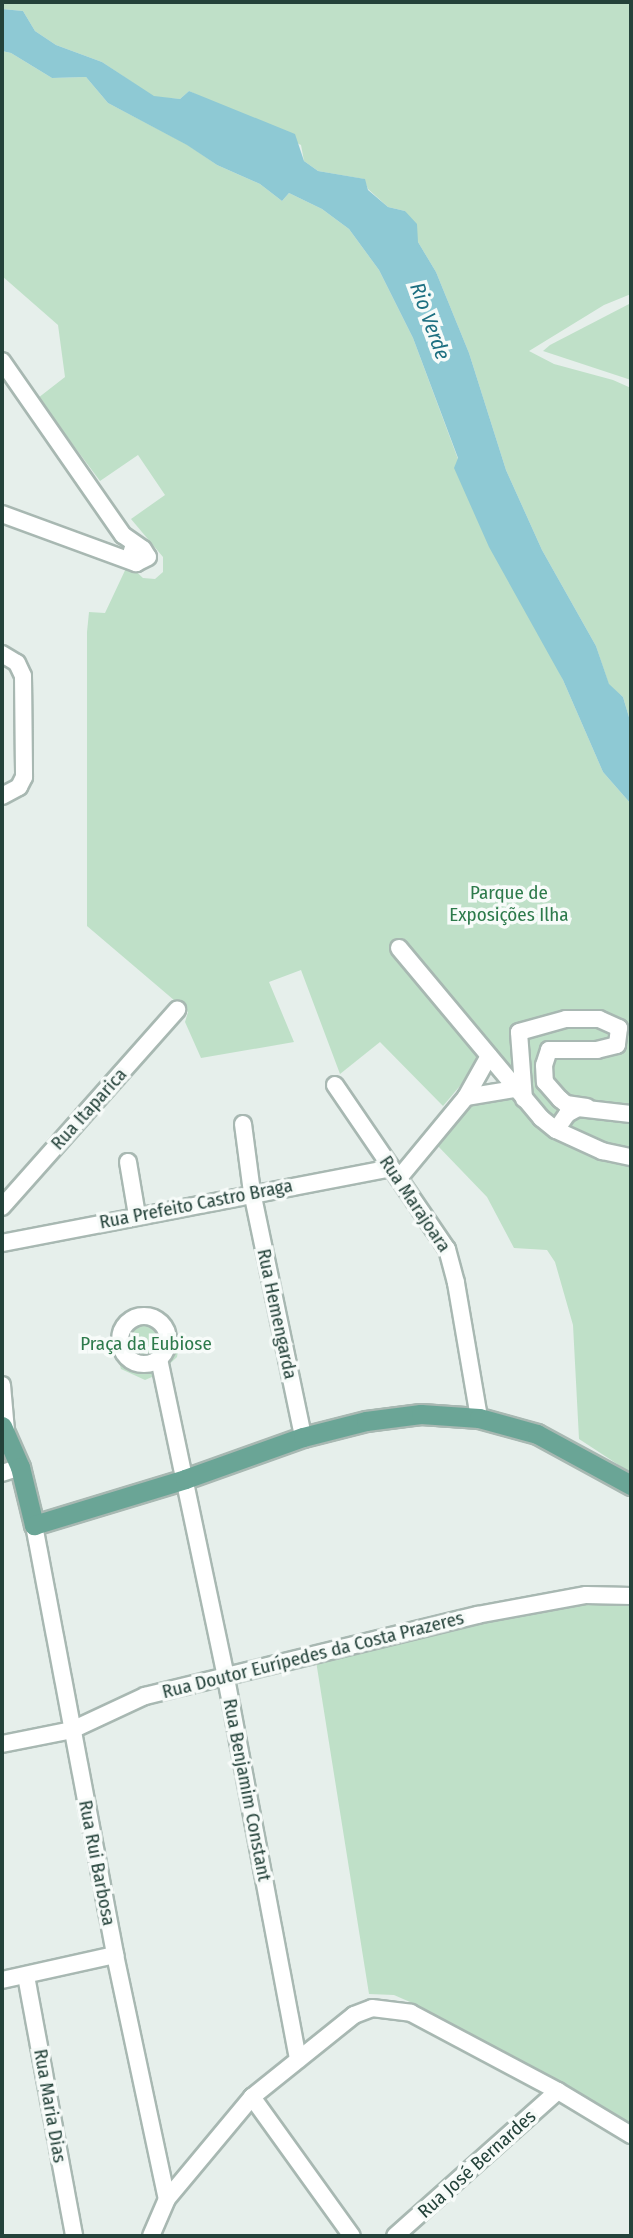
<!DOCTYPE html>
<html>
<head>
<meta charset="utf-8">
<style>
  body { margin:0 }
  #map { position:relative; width:633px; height:2238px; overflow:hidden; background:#e6efeb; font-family:"Fira Sans Condensed",sans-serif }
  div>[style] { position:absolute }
  .green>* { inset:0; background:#bfe0c8 }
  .water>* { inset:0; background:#8ec9d4 }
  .roads { filter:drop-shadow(2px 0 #a8b8b2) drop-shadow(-2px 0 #a8b8b2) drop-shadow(0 2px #a8b8b2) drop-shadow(0 -2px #a8b8b2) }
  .minor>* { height:16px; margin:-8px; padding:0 8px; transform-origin:8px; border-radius:8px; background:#fff }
  .minor>.ring { margin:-8px; padding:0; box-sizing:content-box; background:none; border:16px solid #fff; border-radius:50% }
  .major>* { height:19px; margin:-9.5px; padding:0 9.5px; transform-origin:9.5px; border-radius:9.5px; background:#6aa596 }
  span { translate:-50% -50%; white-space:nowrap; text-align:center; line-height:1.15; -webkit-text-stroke:7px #f7fbf9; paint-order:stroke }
  .park-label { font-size:19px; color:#2d7a4b }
  .street-label { font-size:19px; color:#24423a }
  .water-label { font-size:21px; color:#1c6f80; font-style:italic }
  .frame { position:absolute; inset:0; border:4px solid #24423a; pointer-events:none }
</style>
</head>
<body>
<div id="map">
  <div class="green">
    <div style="clip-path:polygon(2px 2px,631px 2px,631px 294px,604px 305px,529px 351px,554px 364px,613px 380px,631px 388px,631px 724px,623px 697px,609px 685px,596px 646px,542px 550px,506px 470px,469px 353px,436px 272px,418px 242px,405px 211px,388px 207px,368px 189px,364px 179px,318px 171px,304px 161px,301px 145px,189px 91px,180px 99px,154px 97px,102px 62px,56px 45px,35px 31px,23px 11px,2px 9px)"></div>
    <div style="clip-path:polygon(2px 51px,11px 53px,52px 78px,86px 77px,108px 103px,188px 145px,217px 165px,260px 184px,282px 201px,289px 193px,322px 209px,349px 229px,379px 270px,413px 338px,458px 459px,563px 680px,603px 772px,631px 804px,631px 1473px,579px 1439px,573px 1325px,555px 1262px,547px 1250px,514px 1248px,487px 1197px,436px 1144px,468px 1101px,510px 1098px,481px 1061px,443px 1106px,380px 1042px,340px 1074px,301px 970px,269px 982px,294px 1042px,201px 1058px,185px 1022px,188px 1012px,87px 926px,87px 632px,89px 612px,105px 613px,128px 564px,143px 578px,155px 579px,163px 572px,163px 557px,131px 519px,165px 495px,138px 455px,100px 481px,38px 398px,65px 377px,58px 325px,2px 276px)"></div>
    <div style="clip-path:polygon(631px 303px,631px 380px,543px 351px,550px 345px)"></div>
    <div style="clip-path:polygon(152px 1307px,167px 1314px,176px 1327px,179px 1345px,177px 1357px,159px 1374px,145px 1380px,121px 1369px,112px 1339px,122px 1322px,133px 1312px)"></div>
    <div style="clip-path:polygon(631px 1604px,631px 2127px,565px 2086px,410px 2002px,394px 1995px,369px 1994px,316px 1661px,531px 1611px,574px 1605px)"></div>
  </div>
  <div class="water">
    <div style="clip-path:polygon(2px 9px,23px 11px,35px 31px,56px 45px,102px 62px,154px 96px,180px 99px,189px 91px,295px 134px,304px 161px,318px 171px,365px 179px,368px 190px,388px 207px,405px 211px,417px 224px,418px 242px,436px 272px,469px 353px,506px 470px,542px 550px,596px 646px,609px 684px,623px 697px,631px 724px,631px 804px,603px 772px,563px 680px,489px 547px,454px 468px,458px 458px,413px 338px,379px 270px,349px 229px,322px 209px,289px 193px,282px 201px,260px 184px,217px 165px,187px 145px,108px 103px,86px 77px,52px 78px,11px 53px,2px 51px)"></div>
  </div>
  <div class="roads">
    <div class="minor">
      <div style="left:2px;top:361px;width:212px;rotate:55.2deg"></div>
      <div style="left:123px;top:535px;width:24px;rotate:35deg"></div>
      <div style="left:143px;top:549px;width:9px;rotate:58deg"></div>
      <div style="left:148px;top:557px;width:13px;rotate:153deg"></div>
      <div style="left:136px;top:563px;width:10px;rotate:-119deg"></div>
      <div style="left:131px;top:554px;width:10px;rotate:-73deg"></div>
      <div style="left:2px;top:514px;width:143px;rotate:20.1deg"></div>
      <div style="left:2px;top:654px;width:17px;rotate:31deg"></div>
      <div style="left:17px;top:663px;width:14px;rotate:65deg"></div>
      <div style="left:23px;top:676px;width:101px;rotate:89.4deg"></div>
      <div style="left:24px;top:777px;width:11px;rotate:117deg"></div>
      <div style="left:19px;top:787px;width:19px;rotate:152deg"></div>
      <div style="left:399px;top:948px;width:222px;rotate:50.1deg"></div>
      <div style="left:541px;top:1118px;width:19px;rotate:39deg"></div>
      <div style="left:556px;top:1130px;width:51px;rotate:24.5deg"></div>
      <div style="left:602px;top:1151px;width:30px;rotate:12deg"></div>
      <div style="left:335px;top:1085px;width:199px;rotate:55.7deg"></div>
      <div style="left:447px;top:1249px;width:35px;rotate:75deg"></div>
      <div style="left:456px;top:1283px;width:137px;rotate:80.3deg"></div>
      <div style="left:466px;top:1097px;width:50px;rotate:-9.3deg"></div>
      <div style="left:524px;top:1099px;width:67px;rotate:-94.3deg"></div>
      <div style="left:519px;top:1032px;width:49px;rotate:-15.5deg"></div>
      <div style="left:566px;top:1019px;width:33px"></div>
      <div style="left:599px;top:1019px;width:22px;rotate:24deg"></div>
      <div style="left:619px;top:1028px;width:17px;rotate:97deg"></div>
      <div style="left:617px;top:1045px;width:21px;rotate:166deg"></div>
      <div style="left:597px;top:1050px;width:48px;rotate:180deg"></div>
      <div style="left:549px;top:1050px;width:16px;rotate:108deg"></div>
      <div style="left:544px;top:1065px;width:17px;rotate:87deg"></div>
      <div style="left:545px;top:1082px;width:23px;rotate:49deg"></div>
      <div style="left:560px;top:1099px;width:8px;rotate:40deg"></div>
      <div style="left:566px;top:1104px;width:21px;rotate:8deg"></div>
      <div style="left:243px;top:1124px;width:69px;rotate:82.5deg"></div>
      <div style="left:252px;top:1192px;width:250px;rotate:78.2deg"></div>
      <div style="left:556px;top:1130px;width:19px;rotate:-55deg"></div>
      <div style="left:567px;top:1114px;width:13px;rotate:-29deg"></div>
      <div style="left:578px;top:1108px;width:53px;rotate:6.5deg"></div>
      <div style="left:128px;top:1162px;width:54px;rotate:80.4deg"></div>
      <div style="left:399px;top:1178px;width:105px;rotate:-50.4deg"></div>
      <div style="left:466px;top:1097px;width:47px;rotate:-60.7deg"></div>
      <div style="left:2px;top:1207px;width:264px;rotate:-48.4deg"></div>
      <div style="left:2px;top:1243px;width:396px;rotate:-10.9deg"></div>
      <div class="ring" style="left:120px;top:1316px;width:32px;height:32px"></div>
      <div style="left:159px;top:1359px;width:326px;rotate:78.1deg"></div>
      <div style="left:226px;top:1678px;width:388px;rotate:79.3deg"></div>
      <div style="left:2px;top:1385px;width:46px;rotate:85deg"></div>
      <div style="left:2px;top:1473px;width:19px;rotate:-18deg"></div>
      <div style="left:34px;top:1525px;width:438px;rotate:79.3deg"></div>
      <div style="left:115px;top:1955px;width:249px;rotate:78deg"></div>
      <div style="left:2px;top:1744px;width:71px;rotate:-11.3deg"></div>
      <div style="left:72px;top:1730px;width:81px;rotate:-25deg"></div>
      <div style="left:145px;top:1696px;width:342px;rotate:-13.7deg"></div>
      <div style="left:477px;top:1615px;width:111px;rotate:-10.4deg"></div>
      <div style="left:586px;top:1595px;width:45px;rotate:1.3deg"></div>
      <div style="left:26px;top:1976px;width:264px;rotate:79.5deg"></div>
      <div style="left:2px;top:1980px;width:116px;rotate:-12.5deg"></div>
      <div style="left:252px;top:2097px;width:171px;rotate:54.3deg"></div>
      <div style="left:151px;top:2236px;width:40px;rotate:-66.6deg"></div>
      <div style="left:167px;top:2199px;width:133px;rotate:-50.2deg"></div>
      <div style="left:252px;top:2097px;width:131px;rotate:-38.8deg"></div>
      <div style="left:354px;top:2015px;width:19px;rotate:-21deg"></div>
      <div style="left:372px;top:2008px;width:39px;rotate:7deg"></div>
      <div style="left:411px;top:2013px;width:166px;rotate:28deg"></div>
      <div style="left:558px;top:2091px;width:85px;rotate:31.1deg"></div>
      <div style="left:395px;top:2236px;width:218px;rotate:-41.7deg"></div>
    </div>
    <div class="major">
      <div style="left:2px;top:1426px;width:45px;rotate:66.3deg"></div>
      <div style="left:20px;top:1467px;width:60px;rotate:76.4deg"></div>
      <div style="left:34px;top:1525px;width:158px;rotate:-16.9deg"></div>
      <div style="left:185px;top:1479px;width:125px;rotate:-19.6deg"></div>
      <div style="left:303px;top:1437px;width:65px;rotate:-14.3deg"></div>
      <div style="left:366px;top:1421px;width:55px;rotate:-7.3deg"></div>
      <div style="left:421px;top:1414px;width:58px;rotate:3.9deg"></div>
      <div style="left:479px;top:1418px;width:60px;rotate:15.4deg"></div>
      <div style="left:537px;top:1434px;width:107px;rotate:28.5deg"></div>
    </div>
  </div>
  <div class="park-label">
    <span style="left:509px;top:904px">Parque de<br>Exposições Ilha</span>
    <span style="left:146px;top:1344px">Praça da Eubiose</span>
  </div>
  <div class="street-label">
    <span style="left:89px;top:1109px;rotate:-48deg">Rua Itaparica</span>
    <span style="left:196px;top:1204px;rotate:-11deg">Rua Prefeito Castro Braga</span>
    <span style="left:415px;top:1204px;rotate:56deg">Rua Marajoara</span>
    <span style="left:277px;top:1314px;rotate:78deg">Rua Hemengarda</span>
    <span style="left:313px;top:1655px;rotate:-14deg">Rua Doutor Eurípedes da Costa Prazeres</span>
    <span style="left:247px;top:1790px;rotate:79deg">Rua Benjamim Constant</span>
    <span style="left:97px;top:1863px;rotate:79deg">Rua Rui Barbosa</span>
    <span style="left:50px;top:2106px;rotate:80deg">Rua Maria Dias</span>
    <span style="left:477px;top:2164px;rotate:-42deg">Rua José Bernardes</span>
  </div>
  <div class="water-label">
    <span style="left:430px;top:321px;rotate:70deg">Rio Verde</span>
  </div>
  <div class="frame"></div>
</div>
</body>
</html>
